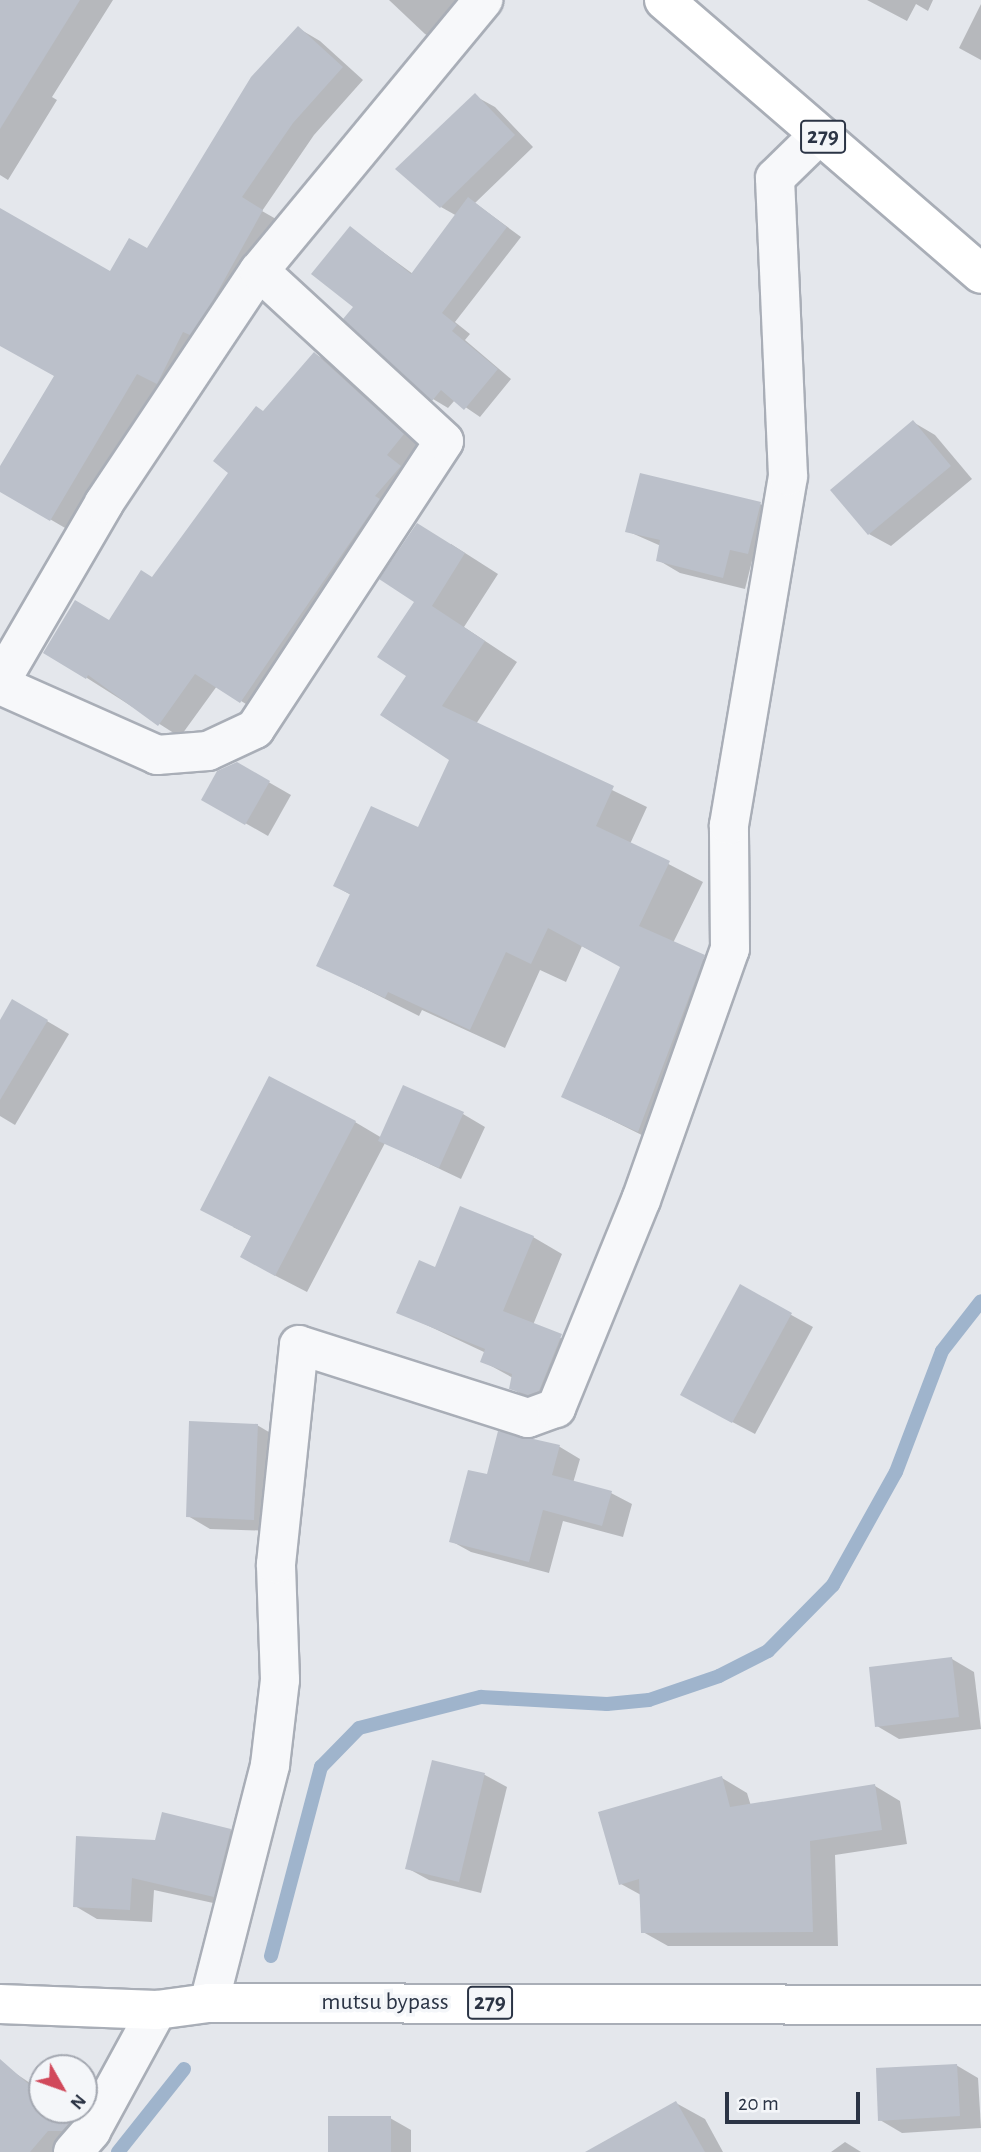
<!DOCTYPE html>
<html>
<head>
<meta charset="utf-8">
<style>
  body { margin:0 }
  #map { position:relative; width:981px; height:2152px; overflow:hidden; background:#e4e7ec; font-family:"Alegreya Sans",sans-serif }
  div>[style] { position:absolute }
  .shadow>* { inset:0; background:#0003 }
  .stream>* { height:14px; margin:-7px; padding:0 7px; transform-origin:7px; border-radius:7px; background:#9fb4cc }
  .building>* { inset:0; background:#bbc0ca }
  .roads { filter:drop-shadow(2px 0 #a9aeb7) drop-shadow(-2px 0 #a9aeb7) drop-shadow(0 2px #a9aeb7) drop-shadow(0 -2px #a9aeb7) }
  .minor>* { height:38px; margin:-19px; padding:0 19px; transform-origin:19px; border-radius:19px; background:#f7f8fa }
  .highway>* { height:38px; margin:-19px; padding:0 19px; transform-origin:19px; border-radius:19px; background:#fff }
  span { translate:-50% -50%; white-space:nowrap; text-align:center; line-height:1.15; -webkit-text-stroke:7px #f4f6f9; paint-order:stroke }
  .shield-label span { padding:2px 5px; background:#f4f6f9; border:2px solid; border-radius:5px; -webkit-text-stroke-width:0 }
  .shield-label { font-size:23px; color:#2b3445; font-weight:700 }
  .street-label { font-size:24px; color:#2b3445 }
  .north { position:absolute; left:28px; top:2054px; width:70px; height:70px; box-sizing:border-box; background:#f4f6f9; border:2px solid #a4a8b1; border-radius:50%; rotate:130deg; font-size:19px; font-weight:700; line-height:28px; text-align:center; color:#2b3445 }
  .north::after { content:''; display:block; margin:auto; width:24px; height:32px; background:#d1495b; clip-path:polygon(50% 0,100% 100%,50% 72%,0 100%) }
  .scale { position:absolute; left:725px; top:2092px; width:135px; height:32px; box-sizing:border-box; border:4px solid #2b3445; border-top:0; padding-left:9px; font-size:21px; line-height:24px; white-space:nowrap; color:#2b3445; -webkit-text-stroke:5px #f4f6f9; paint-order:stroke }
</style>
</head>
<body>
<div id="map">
  <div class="shadow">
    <div style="clip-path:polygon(0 0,113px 0,52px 97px,57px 100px,8px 180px,0 175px)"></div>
    <div style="clip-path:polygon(389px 0,487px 0,447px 47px,425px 34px)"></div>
    <div style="clip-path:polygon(867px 0,933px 0,928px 11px,916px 4px,907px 21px)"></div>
    <div style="clip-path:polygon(981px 4px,981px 60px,959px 48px)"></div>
    <div style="clip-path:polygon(298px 28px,320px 41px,363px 80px,314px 135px,262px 211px,283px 223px,179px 395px,159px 385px,72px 532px,0 490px,0 469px,56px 375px,0 331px,0 210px,110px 274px,147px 250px)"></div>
    <div style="clip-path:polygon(475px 96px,495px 107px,533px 147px,475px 203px,521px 237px,455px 322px,470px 334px,465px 340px,511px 379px,480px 417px,455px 400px,448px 408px,433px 399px,355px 307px,350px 228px,413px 274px,457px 216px,441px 207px)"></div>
    <div style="clip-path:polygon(315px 354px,336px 366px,424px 447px,262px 714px,217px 686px,180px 737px,46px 652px,110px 622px,153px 579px,230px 473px,264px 413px)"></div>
    <div style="clip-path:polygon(913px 422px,935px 435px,972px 479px,891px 546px,869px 534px)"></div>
    <div style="clip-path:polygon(760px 504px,782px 516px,770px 565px,752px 561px,745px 589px,680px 573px,658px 560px,661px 546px,627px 531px)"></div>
    <div style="clip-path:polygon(451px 544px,498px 574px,464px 627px,517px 662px,476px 724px,647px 807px,630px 844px,703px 882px,673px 943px,737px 976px,672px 1150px,563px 1096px,622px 967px,582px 946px,566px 982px,540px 970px,505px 1048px,422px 1010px,419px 1016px,318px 965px,351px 895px,335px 886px,419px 830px,451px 759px,408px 675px)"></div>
    <div style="clip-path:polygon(237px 764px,291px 795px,268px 836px,203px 799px)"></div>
    <div style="clip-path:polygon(13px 1001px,69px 1034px,15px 1125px,0 1116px,0 1023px)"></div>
    <div style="clip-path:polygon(463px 1114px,485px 1127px,461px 1179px,385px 1143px,307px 1292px,274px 1275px,253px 1237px,233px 1227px,355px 1122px,382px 1138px)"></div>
    <div style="clip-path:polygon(533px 1237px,562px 1254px,533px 1325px,590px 1352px,539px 1405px,511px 1388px,513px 1378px,482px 1361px,486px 1353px,399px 1312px,436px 1269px)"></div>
    <div style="clip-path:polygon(741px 1287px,813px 1327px,755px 1434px,704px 1407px)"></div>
    <div style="clip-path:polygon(257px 1425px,279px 1438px,275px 1531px,210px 1529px,188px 1516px)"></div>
    <div style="clip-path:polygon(499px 1433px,560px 1447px,580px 1459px,573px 1483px,611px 1493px,632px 1504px,623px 1537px,563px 1521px,549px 1573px,471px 1552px,451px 1541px,488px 1476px)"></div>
    <div style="clip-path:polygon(952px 1659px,974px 1672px,981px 1729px,899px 1739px,877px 1726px)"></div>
    <div style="clip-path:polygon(434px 1763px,485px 1775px,507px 1787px,481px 1893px,429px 1880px,407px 1868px)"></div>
    <div style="clip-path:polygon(722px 1778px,747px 1793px,751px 1806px,875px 1786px,900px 1801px,907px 1844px,835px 1855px,838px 1946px,668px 1946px,643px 1932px,641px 1895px,621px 1884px)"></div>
    <div style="clip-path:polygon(230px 1830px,252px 1843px,236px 1908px,154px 1890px,152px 1922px,97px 1919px,75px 1906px,157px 1841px)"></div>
    <div style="clip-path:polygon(956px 2065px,978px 2078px,981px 2128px,902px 2133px,880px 2120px)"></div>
    <div style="clip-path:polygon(9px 2069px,42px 2091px,42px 2110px,64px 2110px,84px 2128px,64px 2152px,0 2152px,0 2079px)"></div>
    <div style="clip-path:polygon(676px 2103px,705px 2119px,723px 2152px,627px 2152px)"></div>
    <div style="clip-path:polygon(390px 2118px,411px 2130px,411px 2152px,330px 2152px)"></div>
    <div style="clip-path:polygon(845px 2142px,861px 2152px,831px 2152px)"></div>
  </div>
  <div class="stream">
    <div style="left:271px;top:1956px;width:196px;rotate:-75.2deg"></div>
    <div style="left:321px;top:1767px;width:54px;rotate:-45.7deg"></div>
    <div style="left:359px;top:1728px;width:126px;rotate:-14.3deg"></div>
    <div style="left:481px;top:1697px;width:126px;rotate:3.2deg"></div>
    <div style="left:607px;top:1704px;width:42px;rotate:-5.4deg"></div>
    <div style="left:649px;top:1700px;width:74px;rotate:-18.9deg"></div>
    <div style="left:719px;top:1676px;width:55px;rotate:-27deg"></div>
    <div style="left:768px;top:1651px;width:93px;rotate:-45.4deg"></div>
    <div style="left:833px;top:1585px;width:129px;rotate:-60.9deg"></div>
    <div style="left:896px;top:1472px;width:129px;rotate:-69.2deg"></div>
    <div style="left:942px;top:1351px;width:63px;rotate:-52deg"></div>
    <div style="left:118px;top:2152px;width:106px;rotate:-51.5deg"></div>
  </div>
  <div class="building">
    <div style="clip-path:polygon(0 0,80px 0,0 129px)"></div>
    <div style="clip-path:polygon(298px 26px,343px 67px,293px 123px,242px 197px,263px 210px,212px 302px,190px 335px,183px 332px,157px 384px,137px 374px,50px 521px,0 492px,0 466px,54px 376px,0 346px,0 208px,110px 271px,129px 238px,147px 248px,251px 77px)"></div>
    <div style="clip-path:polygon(475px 93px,515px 135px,440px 208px,395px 169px)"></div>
    <div style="clip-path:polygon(468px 197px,507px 227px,442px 313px,457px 325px,452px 331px,498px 369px,464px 410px,441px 390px,432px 401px,343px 319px,353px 307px,311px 274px,350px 226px,411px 274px)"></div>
    <div style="clip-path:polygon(314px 352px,404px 434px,387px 455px,401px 466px,375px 496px,380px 499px,240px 703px,195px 674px,158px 726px,88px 675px,86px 679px,43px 653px,75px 600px,109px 620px,141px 570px,152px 577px,228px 473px,213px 461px,256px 406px,263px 411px)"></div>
    <div style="clip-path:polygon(913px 420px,951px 466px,868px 535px,830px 490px)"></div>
    <div style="clip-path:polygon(640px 473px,761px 502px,748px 554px,730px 550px,723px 578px,656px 561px,660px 540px,625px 532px)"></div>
    <div style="clip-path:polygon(417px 523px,465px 553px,432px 606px,485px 641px,442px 706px,614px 786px,596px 826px,670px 861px,639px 926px,705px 955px,638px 1132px,561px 1097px,620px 967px,548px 928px,531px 964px,506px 952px,470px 1030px,388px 992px,385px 998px,316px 966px,350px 894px,333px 886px,371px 806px,418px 827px,449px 760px,380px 715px,406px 676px,377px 657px,414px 602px,379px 579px)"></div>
    <div style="clip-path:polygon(237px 762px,270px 781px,245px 825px,201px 800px,217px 771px)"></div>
    <div style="clip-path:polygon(12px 999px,48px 1020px,0 1100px,0 1020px)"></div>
    <div style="clip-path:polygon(269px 1076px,356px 1121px,275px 1276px,240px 1257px,251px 1236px,200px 1210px)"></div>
    <div style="clip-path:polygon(403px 1085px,464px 1112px,439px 1168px,378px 1141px)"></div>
    <div style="clip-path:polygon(460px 1206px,534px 1236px,503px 1311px,562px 1334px,539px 1391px,528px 1395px,509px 1389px,512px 1374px,480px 1362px,485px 1349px,396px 1313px,419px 1260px,435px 1267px)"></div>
    <div style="clip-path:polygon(740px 1284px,792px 1313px,732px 1423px,680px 1395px)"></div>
    <div style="clip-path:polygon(189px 1421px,258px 1424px,254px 1520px,186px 1517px)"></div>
    <div style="clip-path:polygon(498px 1431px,560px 1445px,552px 1475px,612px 1491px,602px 1526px,543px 1510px,529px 1562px,449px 1542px,468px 1470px,487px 1474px)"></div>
    <div style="clip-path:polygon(952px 1657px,959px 1717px,875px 1727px,869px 1667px)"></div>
    <div style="clip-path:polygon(432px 1760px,485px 1773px,459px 1882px,405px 1869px)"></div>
    <div style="clip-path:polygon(722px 1776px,730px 1807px,875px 1784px,882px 1830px,810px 1841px,813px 1932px,641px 1933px,639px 1879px,619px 1885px,598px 1812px)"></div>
    <div style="clip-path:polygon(162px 1812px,231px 1829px,214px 1897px,132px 1878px,130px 1910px,73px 1907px,76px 1836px,155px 1840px)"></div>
    <div style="clip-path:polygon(0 2059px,42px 2096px,42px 2110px,58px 2110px,71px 2121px,62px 2131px,48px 2131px,30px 2152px,0 2152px)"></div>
    <div style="clip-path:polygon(957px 2064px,960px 2116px,878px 2121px,876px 2068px)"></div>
    <div style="clip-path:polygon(676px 2101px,705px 2152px,585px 2152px)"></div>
    <div style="clip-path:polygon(328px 2116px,391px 2116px,391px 2152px,328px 2152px)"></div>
  </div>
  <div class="roads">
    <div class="minor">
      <div style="left:0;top:682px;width:207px;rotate:-59.8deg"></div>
      <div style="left:104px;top:503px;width:279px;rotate:-56.3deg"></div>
      <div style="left:259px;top:271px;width:352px;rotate:-50.4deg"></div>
      <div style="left:0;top:685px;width:172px;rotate:24deg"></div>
      <div style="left:157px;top:755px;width:51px;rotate:-4.5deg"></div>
      <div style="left:208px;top:751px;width:52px;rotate:-25.1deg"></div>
      <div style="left:255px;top:729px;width:344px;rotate:-56.7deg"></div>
      <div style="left:444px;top:441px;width:251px;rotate:-137.4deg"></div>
      <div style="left:209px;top:2003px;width:246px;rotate:-75.6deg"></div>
      <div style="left:270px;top:1765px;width:86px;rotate:-83.3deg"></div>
      <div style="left:280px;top:1680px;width:116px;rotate:-92deg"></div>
      <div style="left:276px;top:1564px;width:220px;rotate:-84deg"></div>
      <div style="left:299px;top:1345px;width:240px;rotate:17.7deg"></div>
      <div style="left:528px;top:1418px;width:30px;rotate:-20deg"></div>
      <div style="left:556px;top:1408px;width:225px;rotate:-67.8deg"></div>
      <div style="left:641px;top:1200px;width:266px;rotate:-70.5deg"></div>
      <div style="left:730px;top:949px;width:124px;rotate:-90.5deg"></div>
      <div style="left:729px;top:825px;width:354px;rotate:-80.4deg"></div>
      <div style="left:788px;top:476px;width:298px;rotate:-92.5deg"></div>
      <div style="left:775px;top:178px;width:62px;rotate:-44.3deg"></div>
      <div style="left:73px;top:2152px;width:28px;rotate:-49deg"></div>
      <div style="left:91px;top:2131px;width:138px;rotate:-61.4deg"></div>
    </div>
    <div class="highway">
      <div style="left:664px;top:0;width:419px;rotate:40.8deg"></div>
      <div style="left:0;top:2004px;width:157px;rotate:2.2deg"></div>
      <div style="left:157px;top:2010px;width:52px;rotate:-7.7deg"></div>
      <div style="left:209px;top:2003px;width:772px;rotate:0.15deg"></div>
    </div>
  </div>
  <div class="shield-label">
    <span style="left:823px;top:137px">279</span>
    <span style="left:490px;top:2003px">279</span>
  </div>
  <div class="street-label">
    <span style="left:385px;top:2003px">mutsu bypass</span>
  </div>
  <div class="north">N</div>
  <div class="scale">20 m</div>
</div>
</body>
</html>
